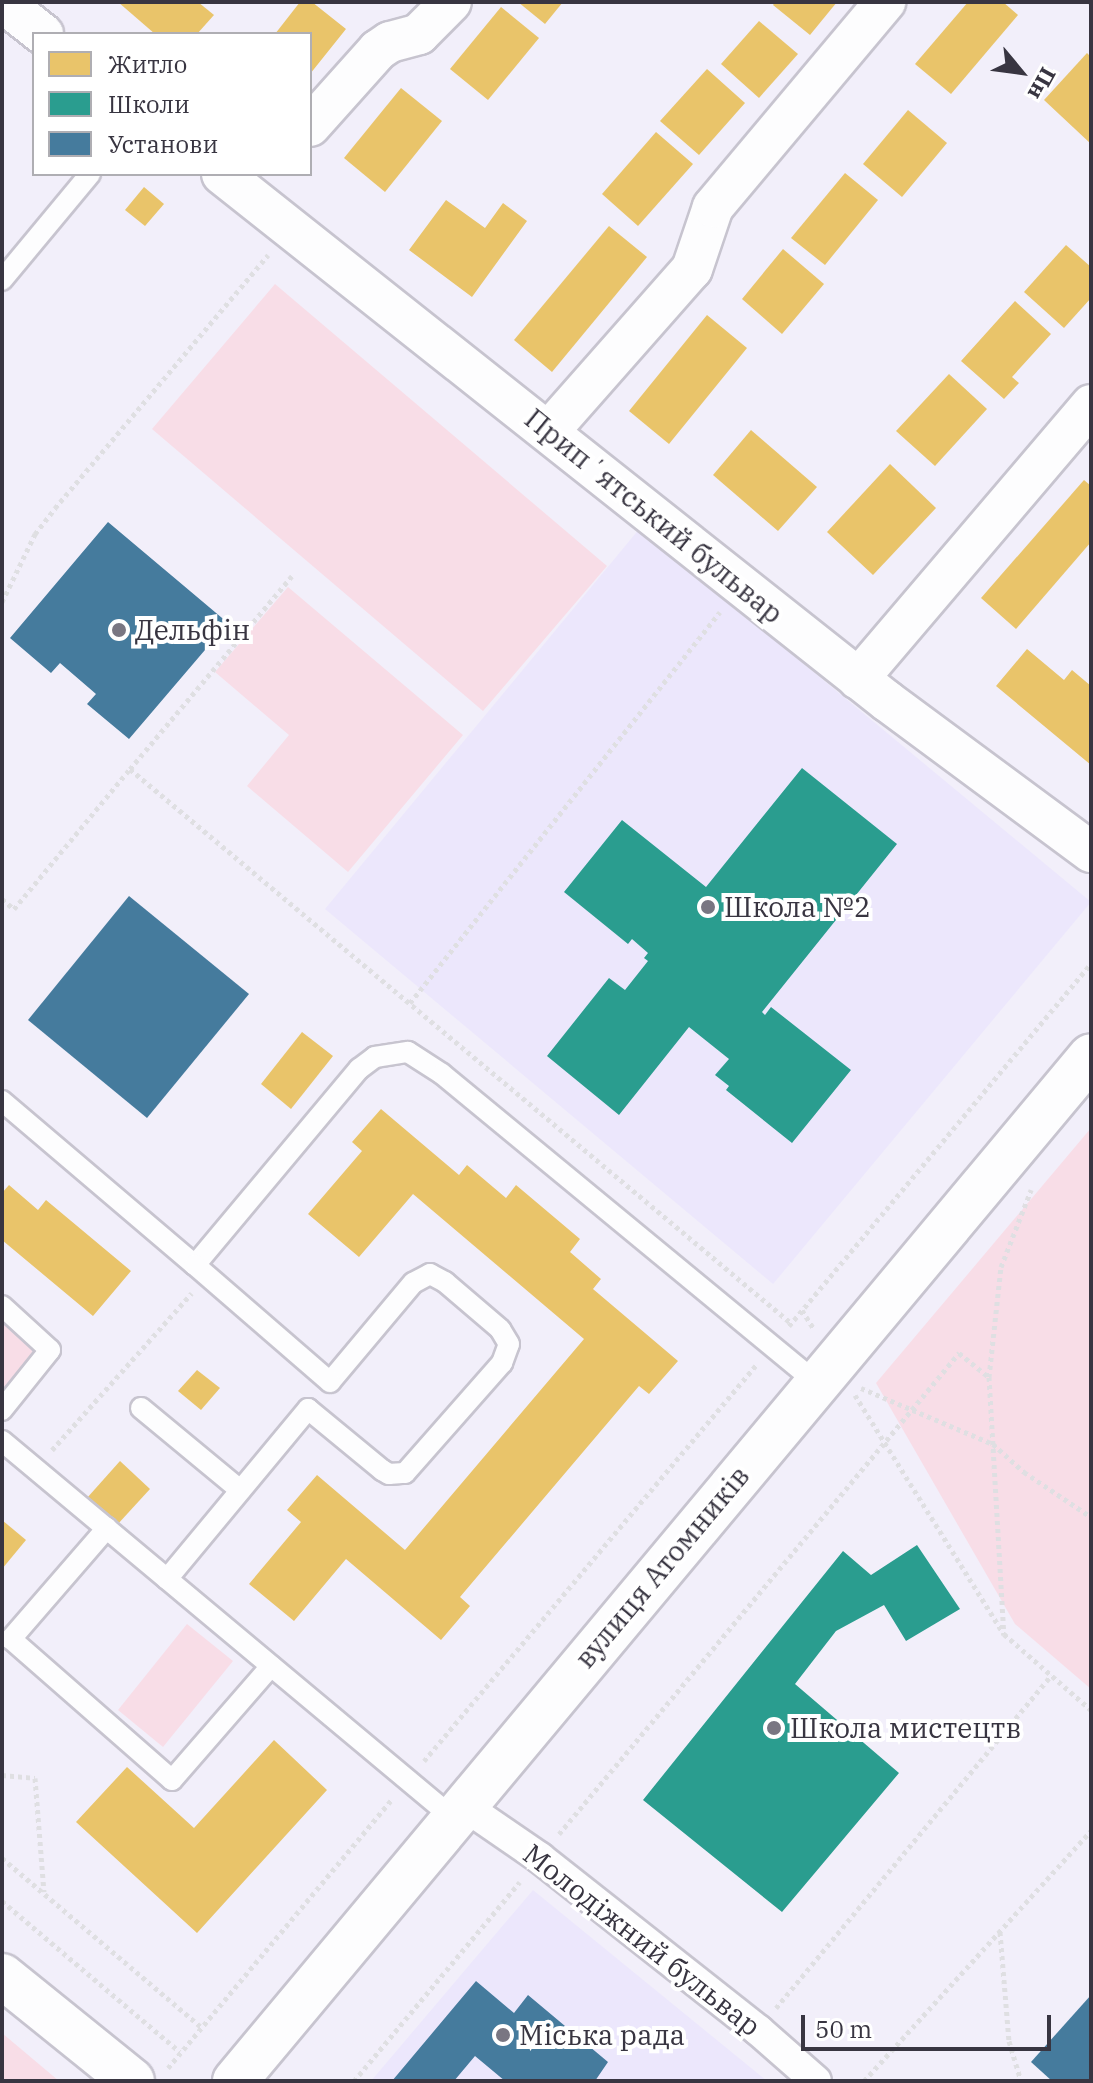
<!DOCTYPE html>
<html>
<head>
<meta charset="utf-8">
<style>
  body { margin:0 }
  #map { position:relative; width:1093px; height:2083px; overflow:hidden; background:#f2effa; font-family:"IBM Plex Serif",serif }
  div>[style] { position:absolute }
  .built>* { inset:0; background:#ece7fc }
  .green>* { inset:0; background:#f8dde7 }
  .homes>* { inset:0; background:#e9c46a }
  .schools>* { inset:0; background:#2a9d8f }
  .public>* { inset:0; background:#457b9d }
  .path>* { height:5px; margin-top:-2.5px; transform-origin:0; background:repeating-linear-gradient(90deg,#dfdfe2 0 4px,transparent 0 8px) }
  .roads { filter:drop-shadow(2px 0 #c7c4cf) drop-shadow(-2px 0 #c7c4cf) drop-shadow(0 2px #c7c4cf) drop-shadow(0 -2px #c7c4cf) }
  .service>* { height:20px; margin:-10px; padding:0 10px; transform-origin:10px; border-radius:10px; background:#fdfdfe }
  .pedestrian>* { height:30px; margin:-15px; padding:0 15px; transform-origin:15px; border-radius:15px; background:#fdfdfe }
  .minor>* { height:40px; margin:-20px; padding:0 20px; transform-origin:20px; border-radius:20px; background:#fdfdfe }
  .tertiary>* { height:44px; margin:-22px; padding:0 22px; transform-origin:22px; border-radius:22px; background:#fdfdfe }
  .dots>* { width:22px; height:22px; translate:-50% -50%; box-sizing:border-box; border:4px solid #fff; border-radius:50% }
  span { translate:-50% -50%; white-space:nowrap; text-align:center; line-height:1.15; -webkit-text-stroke:8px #fff; paint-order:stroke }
  .street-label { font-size:28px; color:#383541 }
  .poi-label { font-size:28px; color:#383541 }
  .left { translate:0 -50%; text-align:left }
  .frame { position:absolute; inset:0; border:4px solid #383541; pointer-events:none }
  .legend { position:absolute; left:32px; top:32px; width:280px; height:144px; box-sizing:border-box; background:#fff; border:2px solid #afaeb3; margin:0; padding:10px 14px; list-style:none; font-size:24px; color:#383541 }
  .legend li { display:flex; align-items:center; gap:16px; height:40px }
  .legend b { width:40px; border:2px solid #afaeb3 }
  .north { position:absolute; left:981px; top:32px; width:80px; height:80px; -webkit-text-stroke:6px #fff; paint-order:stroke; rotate:119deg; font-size:22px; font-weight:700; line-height:32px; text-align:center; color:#383541 }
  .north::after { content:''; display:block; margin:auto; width:28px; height:36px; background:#383541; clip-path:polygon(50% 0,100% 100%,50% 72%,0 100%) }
  .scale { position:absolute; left:801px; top:2015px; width:250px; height:36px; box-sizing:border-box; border:4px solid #383541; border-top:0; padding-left:10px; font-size:24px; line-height:28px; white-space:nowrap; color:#383541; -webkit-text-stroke:6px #fff; paint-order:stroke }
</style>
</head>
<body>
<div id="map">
  <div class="built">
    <div style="clip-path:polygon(640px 528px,1091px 902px,773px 1284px,325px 909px)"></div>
    <div style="clip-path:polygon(533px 1890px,767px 2081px,371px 2081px)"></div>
  </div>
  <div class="green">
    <div style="clip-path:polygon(275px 284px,607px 566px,483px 711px,152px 429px)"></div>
    <div style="clip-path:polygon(288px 587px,463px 735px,348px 872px,247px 786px,289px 735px,215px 672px)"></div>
    <div style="clip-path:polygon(1091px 1128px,1091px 1689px,1015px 1624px,876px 1383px)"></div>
    <div style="clip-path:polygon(2px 1319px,33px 1349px,30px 1361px,2px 1398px)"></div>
    <div style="clip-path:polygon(187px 1624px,233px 1661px,163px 1747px,118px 1710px)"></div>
    <div style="clip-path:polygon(2px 2033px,59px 2081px,2px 2081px)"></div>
  </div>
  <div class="homes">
    <div style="clip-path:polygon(118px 2px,198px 2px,214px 15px,197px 34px,155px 34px)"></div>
    <div style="clip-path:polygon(300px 2px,312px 2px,346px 29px,310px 74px,310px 34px,275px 34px)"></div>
    <div style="clip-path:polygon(518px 2px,563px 2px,545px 24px)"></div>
    <div style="clip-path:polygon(775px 2px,837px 2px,810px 35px,773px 5px)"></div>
    <div style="clip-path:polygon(968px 2px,1003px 2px,1018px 15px,951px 94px,915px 64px)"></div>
    <div style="clip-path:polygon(501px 7px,539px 38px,488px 100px,450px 69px)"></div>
    <div style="clip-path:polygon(759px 21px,798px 54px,759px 98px,721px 64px)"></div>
    <div style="clip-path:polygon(1087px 53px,1091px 57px,1091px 144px,1044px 100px)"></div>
    <div style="clip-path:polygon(707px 69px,745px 103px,699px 155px,660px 121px)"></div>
    <div style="clip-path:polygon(401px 88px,442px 121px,385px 192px,344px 158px)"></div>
    <div style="clip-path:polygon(908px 110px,947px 143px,902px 197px,863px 164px)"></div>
    <div style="clip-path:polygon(656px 132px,693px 164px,638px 226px,602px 194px)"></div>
    <div style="clip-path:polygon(845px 173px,878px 200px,825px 265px,791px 238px)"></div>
    <div style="clip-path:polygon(144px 187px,164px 204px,145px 226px,125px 210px)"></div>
    <div style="clip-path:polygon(446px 200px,485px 228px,503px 203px,527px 221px,472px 297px,409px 250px)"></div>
    <div style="clip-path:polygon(609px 226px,647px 257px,552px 372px,514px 340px)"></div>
    <div style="clip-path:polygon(1066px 245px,1091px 267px,1091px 298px,1064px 328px,1024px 292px)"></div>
    <div style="clip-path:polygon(783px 249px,824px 284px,782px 334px,742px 299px)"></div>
    <div style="clip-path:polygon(1015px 301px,1051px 334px,1012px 377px,1019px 383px,1004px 399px,961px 361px)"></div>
    <div style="clip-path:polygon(707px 315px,747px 348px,669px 444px,629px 411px)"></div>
    <div style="clip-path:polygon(949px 374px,987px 409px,935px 466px,896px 431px)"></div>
    <div style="clip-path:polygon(751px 430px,817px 487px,778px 531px,713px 475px)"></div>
    <div style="clip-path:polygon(890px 464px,936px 508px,873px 575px,827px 532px)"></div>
    <div style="clip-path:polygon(1084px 480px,1091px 486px,1091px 542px,1016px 629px,981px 598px)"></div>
    <div style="clip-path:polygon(1027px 649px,1064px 680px,1072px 670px,1091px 686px,1091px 765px,996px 686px)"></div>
    <div style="clip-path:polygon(302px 1032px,333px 1056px,291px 1109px,261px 1084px)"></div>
    <div style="clip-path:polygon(381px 1109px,459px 1175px,467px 1165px,506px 1198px,516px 1185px,580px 1239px,570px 1252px,601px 1279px,593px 1289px,678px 1361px,649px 1394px,639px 1386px,460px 1597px,470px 1606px,441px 1640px,346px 1559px,294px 1621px,249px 1584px,301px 1522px,287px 1510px,317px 1475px,405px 1550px,584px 1339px,413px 1194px,359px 1257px,308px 1214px,362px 1151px,352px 1142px)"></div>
    <div style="clip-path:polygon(9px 1185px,38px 1210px,46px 1200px,131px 1271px,93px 1316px,2px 1240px,2px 1193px)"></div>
    <div style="clip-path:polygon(197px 1370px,220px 1388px,201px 1410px,178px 1391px)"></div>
    <div style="clip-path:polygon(120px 1461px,150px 1489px,117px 1525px,87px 1498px)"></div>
    <div style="clip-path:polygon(2px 1520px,26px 1540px,2px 1569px)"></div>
    <div style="clip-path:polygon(274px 1740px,327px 1790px,197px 1933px,76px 1822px,127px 1767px,194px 1828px)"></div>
  </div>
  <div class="schools">
    <div style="clip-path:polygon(802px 768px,897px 844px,762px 1012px,765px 1015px,771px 1007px,851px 1070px,792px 1143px,726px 1090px,729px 1086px,715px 1075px,729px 1059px,689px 1027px,619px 1115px,547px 1056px,609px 978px,625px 990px,648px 961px,644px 958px,648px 953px,632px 939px,628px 944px,564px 892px,622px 820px,706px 887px)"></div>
    <div style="clip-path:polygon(917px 1545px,960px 1609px,906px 1641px,884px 1605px,836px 1631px,795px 1684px,899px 1773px,782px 1912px,643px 1800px,843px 1551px,871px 1575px)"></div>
  </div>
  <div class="public">
    <div style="clip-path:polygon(108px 522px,228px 623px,129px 739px,87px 704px,96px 694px,60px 663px,51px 673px,10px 638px)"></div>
    <div style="clip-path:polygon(129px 896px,249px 994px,147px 1118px,28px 1020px)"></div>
    <div style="clip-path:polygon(476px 1981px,514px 2013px,528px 1995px,608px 2062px,595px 2081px,505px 2081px,475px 2056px,454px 2081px,392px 2081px)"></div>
    <div style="clip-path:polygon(1091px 1995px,1091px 2081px,1052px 2081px,1031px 2062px)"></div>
  </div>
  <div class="path">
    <div style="left:1089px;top:2px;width:2px;rotate:27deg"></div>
    <div style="left:2px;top:602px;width:76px;rotate:-64.1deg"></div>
    <div style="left:35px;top:534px;width:33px;rotate:-52deg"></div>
    <div style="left:55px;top:508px;width:331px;rotate:-49.9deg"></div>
    <div style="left:130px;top:769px;width:252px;rotate:-50deg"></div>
    <div style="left:2px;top:899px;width:16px;rotate:40deg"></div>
    <div style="left:14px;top:909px;width:182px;rotate:-50.4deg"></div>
    <div style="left:130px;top:769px;width:862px;rotate:39.97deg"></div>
    <div style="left:410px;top:1003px;width:499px;rotate:-51.6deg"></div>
    <div style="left:802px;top:1310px;width:22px;rotate:58deg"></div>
    <div style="left:789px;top:1326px;width:471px;rotate:-50.2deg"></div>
    <div style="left:989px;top:1377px;width:111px;rotate:-83.8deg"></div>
    <div style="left:1001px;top:1267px;width:83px;rotate:-68.7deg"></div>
    <div style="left:861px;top:1388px;width:143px;rotate:23deg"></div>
    <div style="left:993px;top:1444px;width:42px;rotate:42.1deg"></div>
    <div style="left:1024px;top:1472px;width:81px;rotate:33.9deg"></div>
    <div style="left:855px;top:1395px;width:282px;rotate:58.1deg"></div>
    <div style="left:1004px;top:1634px;width:116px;rotate:41.1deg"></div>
    <div style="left:52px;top:1450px;width:210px;rotate:-48.3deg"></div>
    <div style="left:424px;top:1761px;width:518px;rotate:-50.01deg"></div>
    <div style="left:2px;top:1775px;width:33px;rotate:5deg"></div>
    <div style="left:35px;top:1778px;width:114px;rotate:85.5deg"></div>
    <div style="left:559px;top:1834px;width:626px;rotate:-50.25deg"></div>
    <div style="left:959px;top:1353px;width:38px;rotate:39deg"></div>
    <div style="left:989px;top:1377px;width:257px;rotate:86.7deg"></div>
    <div style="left:2px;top:1858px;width:261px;rotate:40.3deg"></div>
    <div style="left:2px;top:1901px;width:233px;rotate:40.3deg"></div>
    <div style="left:1000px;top:1932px;width:109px;rotate:85.3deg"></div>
    <div style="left:1009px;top:2041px;width:42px;rotate:73.3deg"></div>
    <div style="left:776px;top:2008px;width:432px;rotate:-50.4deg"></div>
    <div style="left:168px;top:2068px;width:350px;rotate:-50.2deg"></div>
    <div style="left:354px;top:2081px;width:259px;rotate:-50.2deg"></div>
    <div style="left:864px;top:2081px;width:338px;rotate:-47.8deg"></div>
  </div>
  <div class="roads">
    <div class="service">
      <div style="left:2px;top:280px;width:138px;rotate:-50.3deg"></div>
      <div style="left:2px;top:1101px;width:253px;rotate:40.4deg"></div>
      <div style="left:195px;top:1265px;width:256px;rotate:-50.1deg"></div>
      <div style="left:359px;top:1069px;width:20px;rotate:-37deg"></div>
      <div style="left:375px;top:1057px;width:33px;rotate:-9deg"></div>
      <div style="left:408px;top:1052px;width:40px;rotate:32.9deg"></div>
      <div style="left:442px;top:1074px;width:486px;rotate:39.5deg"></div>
      <div style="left:2px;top:1306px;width:65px;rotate:42.5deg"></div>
      <div style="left:50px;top:1350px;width:77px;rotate:128.7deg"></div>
      <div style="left:141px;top:1408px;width:129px;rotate:39.6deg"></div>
      <div style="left:2px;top:1441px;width:586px;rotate:39.88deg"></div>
      <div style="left:107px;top:1528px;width:147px;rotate:130.9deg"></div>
      <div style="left:11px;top:1639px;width:214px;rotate:41.2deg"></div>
      <div style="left:172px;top:1780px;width:151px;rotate:-49deg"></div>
      <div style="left:167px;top:1579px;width:221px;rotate:-50.3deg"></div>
      <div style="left:308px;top:1409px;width:96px;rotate:39.5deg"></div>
      <div style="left:382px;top:1470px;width:8px;rotate:30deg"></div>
      <div style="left:389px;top:1474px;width:16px;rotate:-4deg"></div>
      <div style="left:405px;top:1473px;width:147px;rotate:-48.6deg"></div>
      <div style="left:502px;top:1363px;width:20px;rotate:-70deg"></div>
      <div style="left:509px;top:1344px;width:17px;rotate:-121deg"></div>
      <div style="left:500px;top:1329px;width:72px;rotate:-139.5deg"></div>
      <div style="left:445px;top:1282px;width:17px;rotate:-152deg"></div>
      <div style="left:430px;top:1274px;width:19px;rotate:152deg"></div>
      <div style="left:413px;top:1283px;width:129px;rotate:130deg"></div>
      <div style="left:330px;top:1382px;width:179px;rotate:-139.1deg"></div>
    </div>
    <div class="pedestrian">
      <div style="left:463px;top:1805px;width:93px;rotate:34.5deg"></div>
      <div style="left:540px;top:1858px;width:278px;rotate:38.3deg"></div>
      <div style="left:758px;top:2030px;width:77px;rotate:41.3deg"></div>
    </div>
    <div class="minor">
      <div style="left:2px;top:2px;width:52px;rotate:38deg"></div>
      <div style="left:310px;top:126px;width:102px;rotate:-48.2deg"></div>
      <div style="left:378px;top:50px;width:14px;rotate:-34deg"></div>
      <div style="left:390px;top:42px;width:30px;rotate:-15deg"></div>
      <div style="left:419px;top:34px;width:45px;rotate:-45deg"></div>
      <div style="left:222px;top:174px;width:849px;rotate:38.4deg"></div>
      <div style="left:887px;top:701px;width:254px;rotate:36.5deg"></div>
      <div style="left:549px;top:431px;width:216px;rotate:-48.6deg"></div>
      <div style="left:692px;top:269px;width:65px;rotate:-71.3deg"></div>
      <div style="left:713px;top:207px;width:268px;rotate:-50deg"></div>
      <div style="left:858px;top:679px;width:360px;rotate:-49.6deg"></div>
    </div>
    <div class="tertiary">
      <div style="left:2px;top:1976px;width:167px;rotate:38.9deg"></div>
      <div style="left:235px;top:2081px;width:1335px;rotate:-50.13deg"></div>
    </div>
  </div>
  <div class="dots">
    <div style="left:119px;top:630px;background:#797682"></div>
    <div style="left:708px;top:907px;background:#797682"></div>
    <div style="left:774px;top:1728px;background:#797682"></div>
    <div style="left:503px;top:2035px;background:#797682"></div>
  </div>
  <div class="street-label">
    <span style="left:654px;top:516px;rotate:39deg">Припʼятський бульвар</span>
    <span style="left:662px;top:1567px;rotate:-50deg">вулиця Атомників</span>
    <span style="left:642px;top:1940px;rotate:38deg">Молодіжний бульвар</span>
  </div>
  <div class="poi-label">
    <span class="left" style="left:135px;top:630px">Дельфін</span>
    <span class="left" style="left:724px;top:907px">Школа №2</span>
    <span class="left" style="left:790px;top:1728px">Школа мистецтв</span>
    <span class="left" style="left:519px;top:2035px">Міська рада</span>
  </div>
  <div class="frame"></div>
  <ul class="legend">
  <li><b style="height:22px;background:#e9c46a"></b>Житло</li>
  <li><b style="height:22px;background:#2a9d8f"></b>Школи</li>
  <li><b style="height:22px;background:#457b9d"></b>Установи</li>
  </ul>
  <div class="north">Пн</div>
  <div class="scale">50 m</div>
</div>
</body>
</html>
